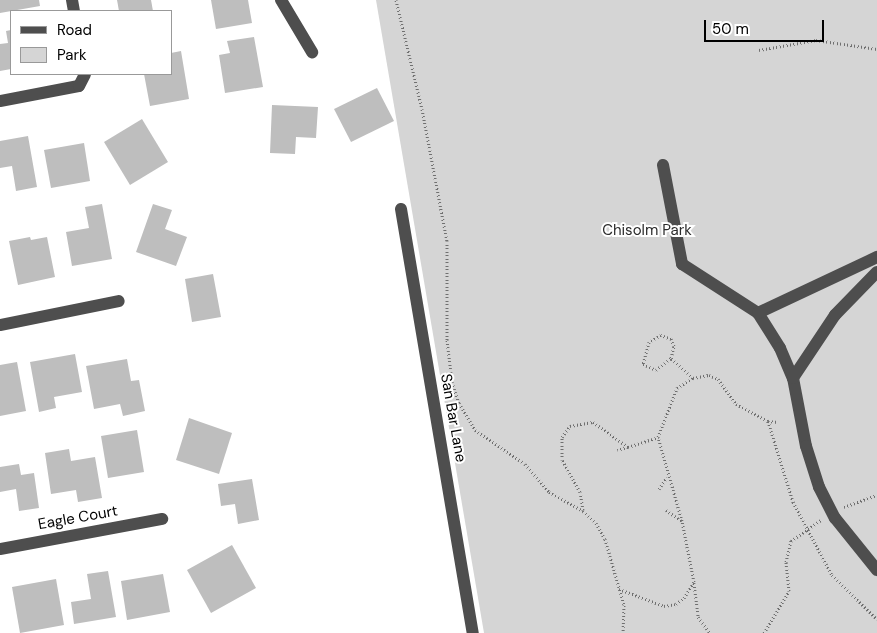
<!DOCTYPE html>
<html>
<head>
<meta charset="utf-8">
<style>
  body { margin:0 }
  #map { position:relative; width:877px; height:633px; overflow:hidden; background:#fff; font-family:"DM Sans",sans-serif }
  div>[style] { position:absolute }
  .green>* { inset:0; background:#d5d5d5 }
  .building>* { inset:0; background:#bebebe }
  .path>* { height:3px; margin-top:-1.5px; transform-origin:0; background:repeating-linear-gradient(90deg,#707070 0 1px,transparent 0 3.5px) }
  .minor>* { height:12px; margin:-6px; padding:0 6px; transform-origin:6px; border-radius:6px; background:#4e4e4e }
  span { translate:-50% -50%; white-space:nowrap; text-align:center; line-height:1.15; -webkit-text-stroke:4px #fff; paint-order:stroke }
  .park-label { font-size:15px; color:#2c2c2c }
  .street-label { font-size:15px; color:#000 }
  .legend { position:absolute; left:10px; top:10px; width:162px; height:65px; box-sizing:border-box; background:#fff; border:1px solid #999; margin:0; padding:6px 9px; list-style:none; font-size:15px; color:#000 }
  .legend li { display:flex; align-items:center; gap:10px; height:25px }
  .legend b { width:25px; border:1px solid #999 }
  .scale { position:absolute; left:704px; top:20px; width:120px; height:22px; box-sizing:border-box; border:2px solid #000; border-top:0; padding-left:6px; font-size:15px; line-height:18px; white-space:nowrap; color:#000; -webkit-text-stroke:4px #fff; paint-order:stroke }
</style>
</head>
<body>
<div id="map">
  <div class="green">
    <div style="clip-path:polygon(376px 0,877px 0,877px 633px,484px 633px)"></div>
  </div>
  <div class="building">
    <div style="clip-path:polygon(0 0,39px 0,40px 6px,0 13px)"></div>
    <div style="clip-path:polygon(117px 0,151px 0,153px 11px,119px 11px)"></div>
    <div style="clip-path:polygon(211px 0,248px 0,252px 23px,216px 29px)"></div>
    <div style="clip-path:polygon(11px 30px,11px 69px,0 71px,0 44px,8px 43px,6px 31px)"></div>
    <div style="clip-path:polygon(254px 37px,263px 87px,225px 93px,219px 55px,230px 53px,227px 41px)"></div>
    <div style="clip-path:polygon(181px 51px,189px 99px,150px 106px,144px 74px,171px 74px,171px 53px)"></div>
    <div style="clip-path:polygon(377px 88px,394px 121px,351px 142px,334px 109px)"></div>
    <div style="clip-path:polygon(272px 105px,318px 107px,316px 138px,296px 137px,295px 154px,270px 153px)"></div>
    <div style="clip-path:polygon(142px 119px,168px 162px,130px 185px,104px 142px)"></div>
    <div style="clip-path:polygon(28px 136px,37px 187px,16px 191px,12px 166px,0 168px,0 141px)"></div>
    <div style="clip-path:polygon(84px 143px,90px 181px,51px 188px,44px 150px)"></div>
    <div style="clip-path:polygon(102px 204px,112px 259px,72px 266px,66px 232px,89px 228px,85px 207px)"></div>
    <div style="clip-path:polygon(153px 204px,172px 210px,165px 229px,187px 237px,176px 266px,136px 252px)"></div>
    <div style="clip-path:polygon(30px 237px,31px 240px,47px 237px,55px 277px,18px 285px,9px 241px)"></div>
    <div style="clip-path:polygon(213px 274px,221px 317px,192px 322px,185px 279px)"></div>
    <div style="clip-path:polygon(75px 354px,82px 392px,54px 397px,56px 408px,39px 412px,30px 362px)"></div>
    <div style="clip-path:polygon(127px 359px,131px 381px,139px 380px,145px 411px,123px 416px,120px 404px,94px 409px,86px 366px)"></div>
    <div style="clip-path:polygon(17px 362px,26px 411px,0 416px,0 365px)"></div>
    <div style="clip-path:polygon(189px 418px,232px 433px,219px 474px,176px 460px)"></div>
    <div style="clip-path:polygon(137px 430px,144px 472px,108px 478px,101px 436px)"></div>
    <div style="clip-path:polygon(69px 449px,71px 461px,95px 457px,102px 498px,78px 502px,76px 490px,51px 494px,45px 453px)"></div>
    <div style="clip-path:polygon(19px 464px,21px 475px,34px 473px,39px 508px,19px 511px,16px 489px,0 492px,0 467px)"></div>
    <div style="clip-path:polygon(252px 479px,259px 520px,238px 524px,235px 504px,221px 506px,218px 484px)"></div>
    <div style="clip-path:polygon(232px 545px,256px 588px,211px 613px,187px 570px)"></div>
    <div style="clip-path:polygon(108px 571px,116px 617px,74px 624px,71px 602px,91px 599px,87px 574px)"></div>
    <div style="clip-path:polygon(163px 574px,170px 612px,127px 620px,121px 581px)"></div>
    <div style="clip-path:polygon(56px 579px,64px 625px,20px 633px,12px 587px)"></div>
  </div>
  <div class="path">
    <div style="left:396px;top:0;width:112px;rotate:76.6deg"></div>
    <div style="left:422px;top:109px;width:134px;rotate:79.3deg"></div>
    <div style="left:447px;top:241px;width:99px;rotate:90deg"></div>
    <div style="left:447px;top:340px;width:42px;rotate:83.2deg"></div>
    <div style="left:452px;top:382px;width:22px;rotate:72deg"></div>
    <div style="left:459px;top:403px;width:31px;rotate:59deg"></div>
    <div style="left:475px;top:430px;width:60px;rotate:34.2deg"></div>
    <div style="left:525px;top:464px;width:37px;rotate:49deg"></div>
    <div style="left:549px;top:492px;width:39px;rotate:29deg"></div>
    <div style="left:583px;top:511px;width:18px;rotate:43deg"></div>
    <div style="left:596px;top:523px;width:18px;rotate:61deg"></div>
    <div style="left:605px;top:539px;width:69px;rotate:73.9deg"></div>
    <div style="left:624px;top:605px;width:28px;rotate:92deg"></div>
    <div style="left:759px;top:50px;width:58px;rotate:-10deg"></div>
    <div style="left:816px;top:40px;width:62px;rotate:8.4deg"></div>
    <div style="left:693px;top:378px;width:16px;rotate:-11deg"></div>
    <div style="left:709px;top:375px;width:10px;rotate:24deg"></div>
    <div style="left:718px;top:379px;width:31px;rotate:54deg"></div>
    <div style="left:736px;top:404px;width:36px;rotate:28deg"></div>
    <div style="left:768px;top:421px;width:10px;rotate:6deg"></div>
    <div style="left:768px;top:421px;width:85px;rotate:72.8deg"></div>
    <div style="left:793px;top:502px;width:83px;rotate:61.9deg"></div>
    <div style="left:832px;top:575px;width:63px;rotate:44.4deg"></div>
    <div style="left:628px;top:447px;width:32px;rotate:-18deg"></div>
    <div style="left:658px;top:437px;width:53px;rotate:-68.8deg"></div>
    <div style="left:677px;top:388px;width:19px;rotate:-32deg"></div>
    <div style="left:693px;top:378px;width:30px;rotate:-138deg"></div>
    <div style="left:671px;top:358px;width:12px;rotate:-76deg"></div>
    <div style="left:674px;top:346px;width:8px;rotate:-113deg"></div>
    <div style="left:671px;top:339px;width:11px;rotate:-158deg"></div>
    <div style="left:661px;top:335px;width:14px;rotate:150deg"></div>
    <div style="left:649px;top:342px;width:23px;rotate:105deg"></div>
    <div style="left:643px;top:364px;width:14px;rotate:25deg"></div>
    <div style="left:656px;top:370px;width:19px;rotate:-39deg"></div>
    <div style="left:659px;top:489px;width:14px;rotate:-56deg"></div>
    <div style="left:844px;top:507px;width:35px;rotate:-20deg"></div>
    <div style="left:583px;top:510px;width:18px;rotate:-99deg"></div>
    <div style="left:580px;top:492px;width:37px;rotate:-119deg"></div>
    <div style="left:562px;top:460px;width:23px;rotate:-90deg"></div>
    <div style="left:562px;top:437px;width:14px;rotate:-54deg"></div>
    <div style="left:570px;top:426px;width:23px;rotate:-10deg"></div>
    <div style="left:593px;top:422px;width:43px;rotate:35.5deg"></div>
    <div style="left:628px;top:447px;width:11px;rotate:165deg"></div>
    <div style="left:666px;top:510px;width:19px;rotate:35deg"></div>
    <div style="left:694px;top:583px;width:34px;rotate:83deg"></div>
    <div style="left:698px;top:617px;width:20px;rotate:53deg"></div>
    <div style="left:619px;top:589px;width:48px;rotate:20.7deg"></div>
    <div style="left:664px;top:606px;width:12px;rotate:-9deg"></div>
    <div style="left:676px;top:604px;width:10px;rotate:-37deg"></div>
    <div style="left:684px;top:598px;width:19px;rotate:-58deg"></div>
    <div style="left:694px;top:582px;width:62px;rotate:-101.1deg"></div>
    <div style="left:682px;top:521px;width:87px;rotate:-105.9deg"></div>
    <div style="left:764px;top:633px;width:49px;rotate:-59.2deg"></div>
    <div style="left:789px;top:591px;width:29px;rotate:-96deg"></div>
    <div style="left:786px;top:562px;width:22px;rotate:-77deg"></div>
    <div style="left:791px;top:541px;width:37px;rotate:-35deg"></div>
  </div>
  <div class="minor">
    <div style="left:72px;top:0;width:11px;rotate:80deg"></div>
    <div style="left:281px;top:0;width:61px;rotate:59.2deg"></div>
    <div style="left:0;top:101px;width:80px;rotate:-10.8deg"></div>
    <div style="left:79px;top:86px;width:13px;rotate:-63deg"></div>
    <div style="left:663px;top:165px;width:101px;rotate:79.1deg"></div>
    <div style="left:682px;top:264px;width:90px;rotate:32.8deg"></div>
    <div style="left:758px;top:313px;width:41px;rotate:57.8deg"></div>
    <div style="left:780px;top:348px;width:33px;rotate:67deg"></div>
    <div style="left:793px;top:378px;width:69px;rotate:79.2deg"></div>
    <div style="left:806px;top:446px;width:43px;rotate:72.4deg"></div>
    <div style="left:819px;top:487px;width:35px;rotate:63deg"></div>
    <div style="left:835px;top:518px;width:67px;rotate:51.1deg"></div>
    <div style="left:401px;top:209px;width:430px;rotate:80.4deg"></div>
    <div style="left:758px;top:313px;width:132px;rotate:-25.2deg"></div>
    <div style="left:0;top:325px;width:121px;rotate:-11.4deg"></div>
    <div style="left:793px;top:378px;width:76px;rotate:-56.3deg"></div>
    <div style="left:835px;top:315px;width:60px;rotate:-45.7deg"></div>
    <div style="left:0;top:549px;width:165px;rotate:-10.5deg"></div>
  </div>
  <div class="park-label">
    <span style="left:647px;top:231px">Chisolm Park</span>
  </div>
  <div class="street-label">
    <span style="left:453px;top:418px;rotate:80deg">San Bar Lane</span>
    <span style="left:78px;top:518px;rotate:-10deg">Eagle Court</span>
  </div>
  <ul class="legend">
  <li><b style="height:6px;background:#4e4e4e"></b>Road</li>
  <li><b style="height:14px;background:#d5d5d5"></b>Park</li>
  </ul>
  <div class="scale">50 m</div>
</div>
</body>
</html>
